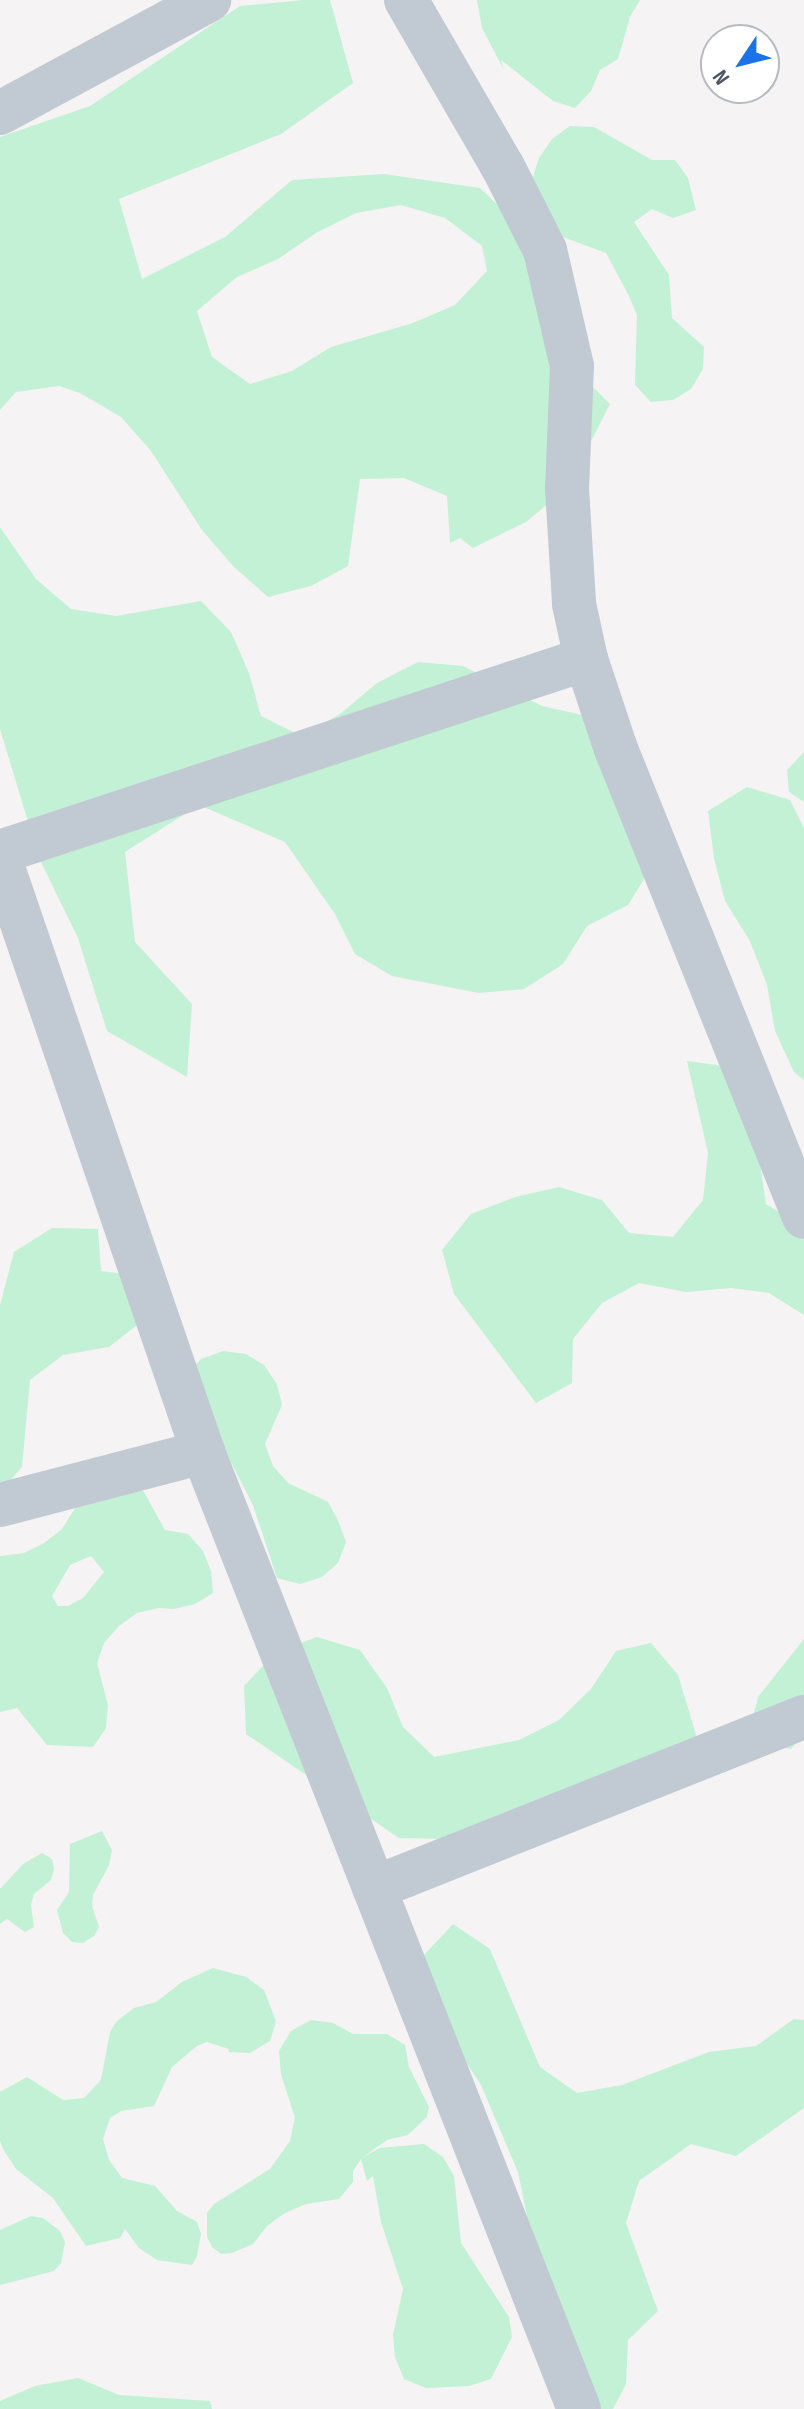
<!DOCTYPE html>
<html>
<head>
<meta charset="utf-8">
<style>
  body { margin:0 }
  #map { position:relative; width:804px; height:2409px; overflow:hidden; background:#f5f3f3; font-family:"Sofia Sans Condensed",sans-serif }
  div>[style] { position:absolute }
  .green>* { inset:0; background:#c3f1d5 }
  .minor>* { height:44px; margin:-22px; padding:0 22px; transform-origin:22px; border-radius:22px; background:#c1cad2 }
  span { translate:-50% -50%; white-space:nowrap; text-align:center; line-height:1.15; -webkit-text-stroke:6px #fff; paint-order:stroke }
  .north { position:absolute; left:700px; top:24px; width:80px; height:80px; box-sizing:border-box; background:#fff; border:2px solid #b7bbc0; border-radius:50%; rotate:235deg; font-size:22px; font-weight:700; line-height:32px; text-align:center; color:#4a5661 }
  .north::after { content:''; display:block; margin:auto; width:28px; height:36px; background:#1a73e8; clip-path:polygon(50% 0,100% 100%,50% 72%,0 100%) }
</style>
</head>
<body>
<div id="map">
  <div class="green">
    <div style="clip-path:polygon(evenodd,304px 0,330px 0,353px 83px,281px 134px,119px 199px,142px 279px,225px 237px,292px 180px,384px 174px,480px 188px,545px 250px,572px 366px,610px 404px,567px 488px,526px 522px,473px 548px,460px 538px,450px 543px,447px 496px,404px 478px,360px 479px,348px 566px,311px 586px,268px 597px,233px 566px,202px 530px,151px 451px,121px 417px,80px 393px,59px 386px,16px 392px,0 410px,0 137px,90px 106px,240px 6px,304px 0,401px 205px,445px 218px,482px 246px,487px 271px,455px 305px,413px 323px,331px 347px,292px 371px,250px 384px,212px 357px,197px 311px,237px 277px,278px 259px,316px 233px,356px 213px,401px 205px)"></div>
    <div style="clip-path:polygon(477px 0,640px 0,630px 17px,618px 59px,600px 70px,591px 91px,575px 108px,553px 101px,501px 60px,504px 70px,482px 28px)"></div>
    <div style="clip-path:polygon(570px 126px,594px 127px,652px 160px,675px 160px,688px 178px,696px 210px,673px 218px,652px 209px,634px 222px,669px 275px,672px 318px,704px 347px,703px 369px,691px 389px,673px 400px,651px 402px,635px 385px,637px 315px,628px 294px,606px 253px,563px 237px,532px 180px,539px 158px,552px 139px)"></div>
    <div style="clip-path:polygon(0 527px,36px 579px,71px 609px,116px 616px,201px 601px,231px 632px,249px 673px,261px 716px,301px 736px,340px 714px,377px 683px,418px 662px,463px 666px,542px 706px,587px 716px,652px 866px,628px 905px,587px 926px,563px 964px,524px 989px,479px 993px,392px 976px,355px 954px,335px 914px,285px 842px,199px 805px,125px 852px,135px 942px,192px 1004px,187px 1077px,107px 1031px,78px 938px,39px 858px,0 729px)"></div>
    <div style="clip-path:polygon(804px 752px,804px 802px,789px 792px,787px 770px)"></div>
    <div style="clip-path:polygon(747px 787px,790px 800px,804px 828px,804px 1080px,794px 1072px,775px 1031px,767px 985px,750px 941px,725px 901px,714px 858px,708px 811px)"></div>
    <div style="clip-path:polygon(687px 1061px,731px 1067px,760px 1163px,766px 1204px,804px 1228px,804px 1315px,769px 1293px,731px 1288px,686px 1292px,639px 1283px,602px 1303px,573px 1339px,572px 1383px,536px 1403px,454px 1294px,442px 1250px,471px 1214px,515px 1197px,559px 1187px,602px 1200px,629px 1233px,673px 1237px,703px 1200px,708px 1153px)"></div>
    <div style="clip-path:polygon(52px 1228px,98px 1229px,101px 1271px,140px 1276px,145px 1319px,109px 1347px,63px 1355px,30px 1380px,22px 1467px,0 1492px,0 1305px,14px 1252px)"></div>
    <div style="clip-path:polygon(223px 1351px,246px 1354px,264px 1365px,277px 1384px,282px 1405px,265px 1444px,273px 1466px,288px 1483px,328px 1502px,338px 1520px,346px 1542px,338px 1563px,322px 1577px,300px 1584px,277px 1578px,253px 1505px,186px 1375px,201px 1359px)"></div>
    <div style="clip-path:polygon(evenodd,129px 1475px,144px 1492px,165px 1530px,188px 1534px,203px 1551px,211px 1571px,213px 1593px,195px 1604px,174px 1609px,159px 1608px,137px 1613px,119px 1626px,104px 1643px,97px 1663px,108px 1705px,106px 1728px,93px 1747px,47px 1745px,17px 1708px,0 1712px,0 1556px,24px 1553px,44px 1543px,62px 1529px,86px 1491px,129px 1475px,91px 1556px,104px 1572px,83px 1598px,68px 1606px,58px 1606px,52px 1596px,70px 1565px,91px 1556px)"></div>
    <div style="clip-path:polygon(317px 1637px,360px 1650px,387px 1688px,403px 1727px,434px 1757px,519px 1740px,559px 1720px,591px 1689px,616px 1651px,651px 1643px,678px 1675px,704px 1761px,448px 1839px,399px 1838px,246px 1734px,244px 1686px,275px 1653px)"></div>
    <div style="clip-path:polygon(804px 1639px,804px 1733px,791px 1749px,747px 1742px,758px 1697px)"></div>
    <div style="clip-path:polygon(102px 1831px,112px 1850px,109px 1865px,93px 1895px,92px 1906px,99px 1927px,94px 1936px,83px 1943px,72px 1942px,63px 1933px,57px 1910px,69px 1892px,70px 1844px)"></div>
    <div style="clip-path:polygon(42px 1853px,52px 1859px,54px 1869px,51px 1880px,34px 1894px,31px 1905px,34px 1927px,25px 1932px,7px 1919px,0 1924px,0 1889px,23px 1864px)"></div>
    <div style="clip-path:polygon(453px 1924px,490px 1949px,540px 2067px,577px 2093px,622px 2085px,709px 2052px,756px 2046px,794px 2019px,804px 2020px,804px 2108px,736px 2156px,691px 2144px,639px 2181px,626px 2223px,658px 2311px,628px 2340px,626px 2384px,613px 2409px,594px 2409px,529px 2261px,527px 2216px,518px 2172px,481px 2085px,454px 2044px,423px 1956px)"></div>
    <div style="clip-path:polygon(213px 1968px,246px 1977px,264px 1990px,276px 2021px,270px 2041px,250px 2053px,228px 2052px,229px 2049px,207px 2042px,197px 2046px,172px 2067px,154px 2106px,121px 2111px,110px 2118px,103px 2139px,109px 2160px,122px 2178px,155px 2186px,177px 2211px,197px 2222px,201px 2234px,197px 2256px,192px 2265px,157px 2260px,139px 2248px,125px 2229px,120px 2238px,86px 2246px,53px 2198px,16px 2169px,3px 2149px,0 2141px,0 2092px,27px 2077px,63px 2100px,84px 2098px,101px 2080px,110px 2032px,116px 2022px,134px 2008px,156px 2002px,182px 1982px)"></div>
    <div style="clip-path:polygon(311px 2020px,333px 2023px,353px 2034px,387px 2034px,405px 2045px,409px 2067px,429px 2107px,427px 2117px,408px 2135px,387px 2140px,363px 2157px,380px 2148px,424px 2144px,443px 2157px,454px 2176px,461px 2243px,509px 2317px,512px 2337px,491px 2379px,469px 2386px,426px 2388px,404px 2379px,395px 2357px,393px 2335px,403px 2289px,381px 2222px,373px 2176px,367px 2181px,361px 2159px,353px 2171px,353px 2182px,339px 2199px,306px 2204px,285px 2213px,267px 2226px,253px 2244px,232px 2253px,221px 2254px,212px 2247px,207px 2237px,207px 2213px,214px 2204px,270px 2169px,290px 2141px,295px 2118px,281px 2074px,279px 2051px,291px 2031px)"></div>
    <div style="clip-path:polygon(31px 2216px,43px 2218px,60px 2231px,65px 2242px,61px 2263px,54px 2271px,0 2285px,0 2230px)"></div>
    <div style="clip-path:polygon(78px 2378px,119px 2395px,210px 2401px,212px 2409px,0 2409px,0 2401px,35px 2386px)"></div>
  </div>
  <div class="minor">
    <div style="left:406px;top:0;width:193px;rotate:59.9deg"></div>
    <div style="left:503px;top:167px;width:93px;rotate:63.2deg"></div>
    <div style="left:545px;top:250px;width:119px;rotate:76.9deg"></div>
    <div style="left:572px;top:366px;width:122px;rotate:92.3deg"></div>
    <div style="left:567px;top:488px;width:116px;rotate:86.5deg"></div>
    <div style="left:574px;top:604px;width:56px;rotate:77.7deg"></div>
    <div style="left:586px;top:659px;width:95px;rotate:71.6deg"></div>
    <div style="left:616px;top:749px;width:504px;rotate:68.11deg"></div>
    <div style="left:0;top:113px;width:238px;rotate:-28.4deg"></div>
    <div style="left:0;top:852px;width:617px;rotate:-18.23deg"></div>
    <div style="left:0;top:859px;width:627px;rotate:71.1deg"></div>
    <div style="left:203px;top:1452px;width:1028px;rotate:68.55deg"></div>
    <div style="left:0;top:1505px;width:210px;rotate:-14.6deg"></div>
    <div style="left:374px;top:1888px;width:463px;rotate:-21.7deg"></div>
  </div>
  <div class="north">N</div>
</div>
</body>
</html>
